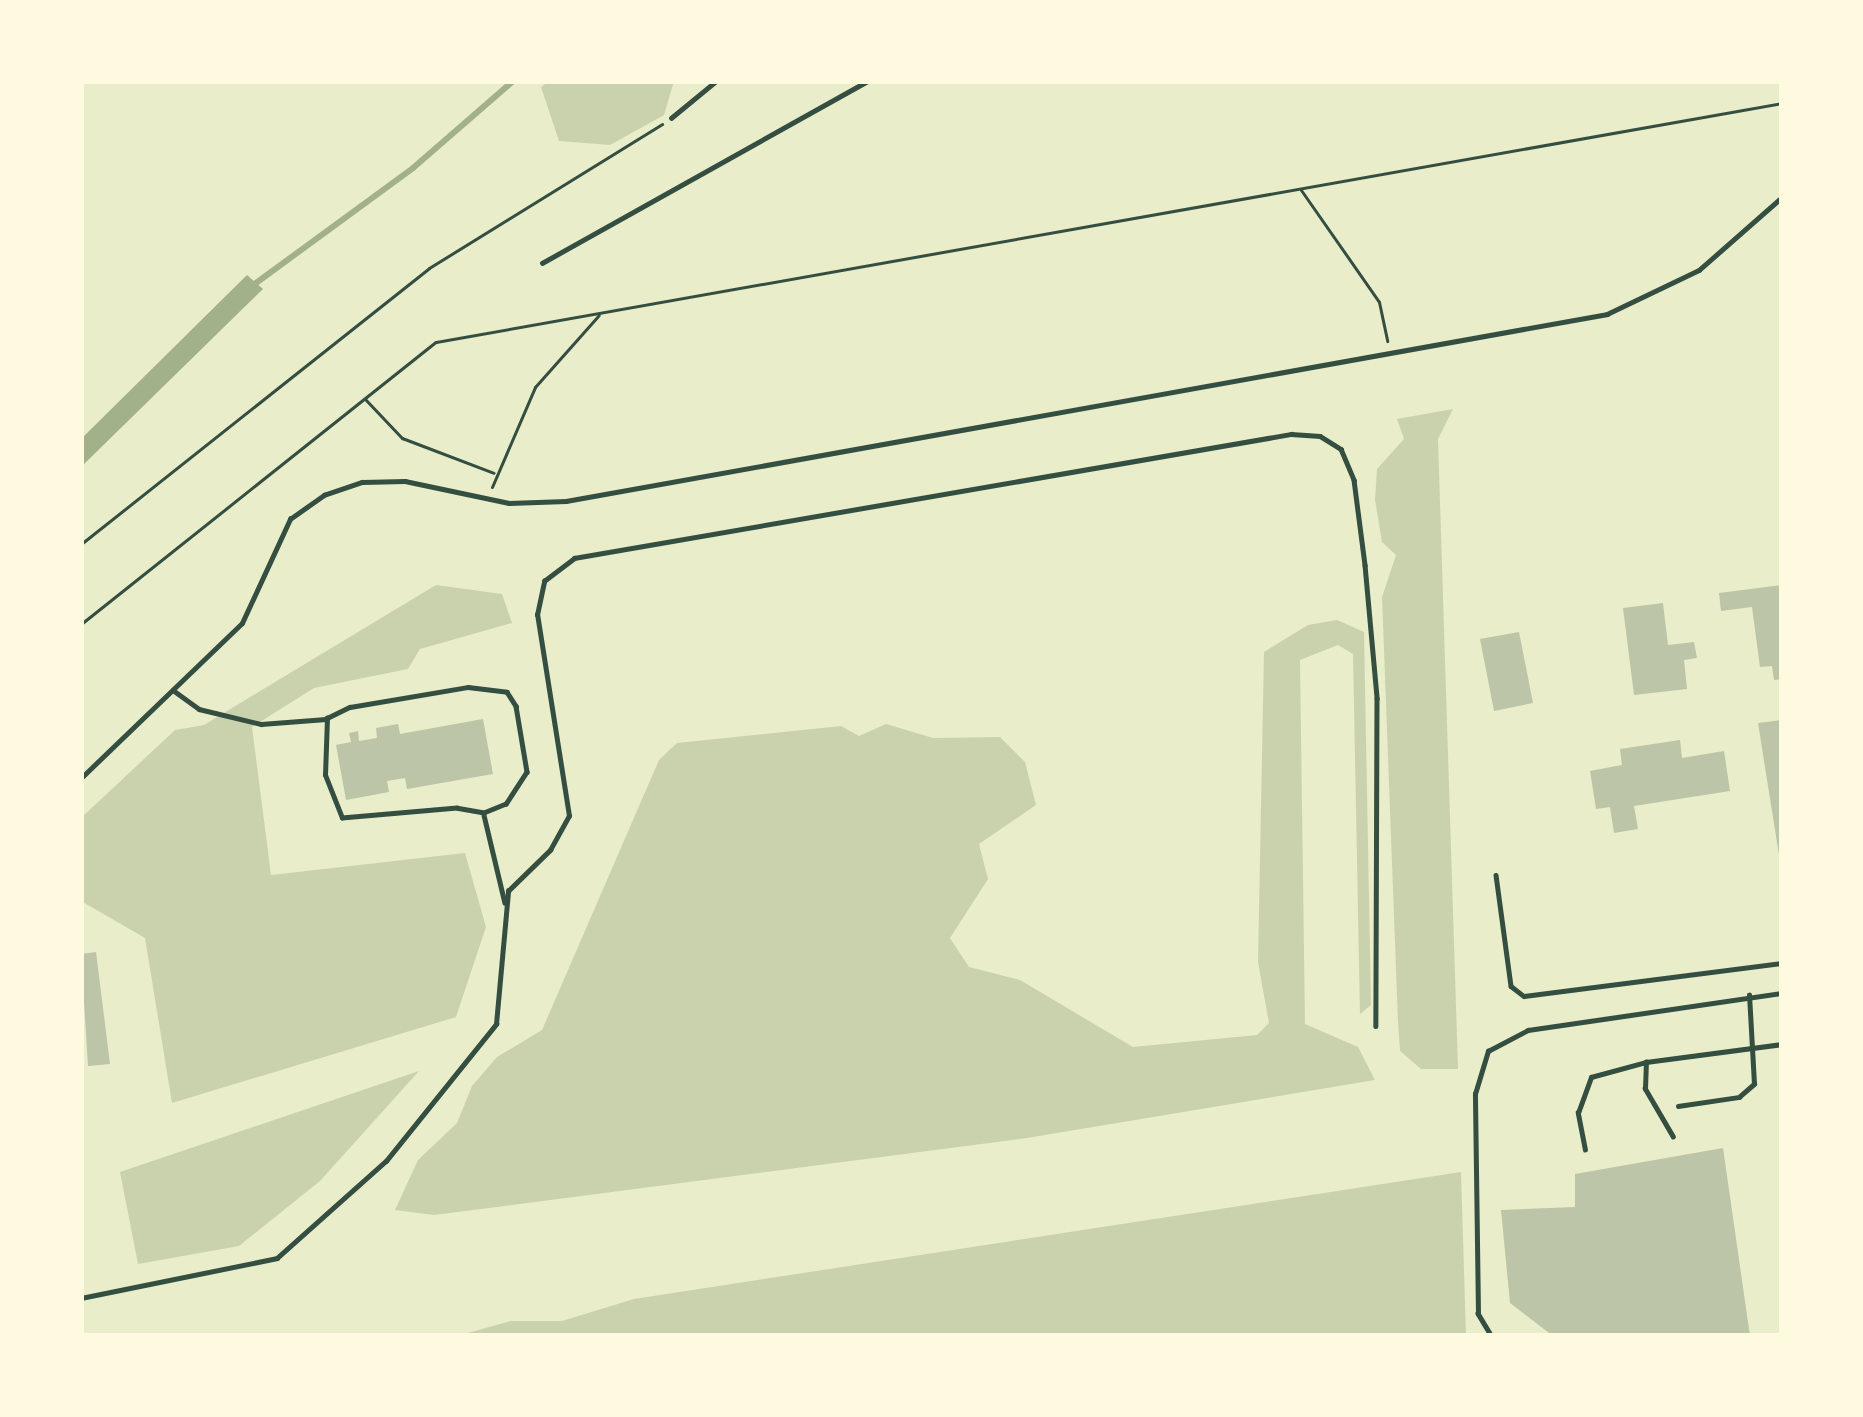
<!DOCTYPE html>
<html>
<head>
<meta charset="utf-8">
<style>
  body { margin:0 }
  #map { position:relative; width:1863px; height:1417px; overflow:hidden; background:#e9edc9; font-family:"Public Sans",sans-serif }
  div>[style] { position:absolute }
  .green>* { inset:0; background:#cad2ad }
  .water>* { inset:0; background:#a3b18a }
  .stream>* { height:6px; margin:-3px; padding:0 3px; transform-origin:3px; border-radius:3px; background:#a3b18a }
  .building>* { inset:0; background:#bcc5a7 }
  .path>* { height:3px; margin:-1.5px; padding:0 1.5px; transform-origin:1.5px; border-radius:1.5px; background:#344e41 }
  .service>* { height:4.5px; margin:-2.25px; padding:0 2.25px; transform-origin:2.25px; border-radius:2.25px; background:#344e41 }
  span { translate:-50% -50%; white-space:nowrap; text-align:center; line-height:1.15; -webkit-text-stroke:9px #fefae0; paint-order:stroke }
  .frame { position:absolute; inset:0; border:84px solid #fefae0; pointer-events:none }
</style>
</head>
<body>
<div id="map">
  <div class="green">
    <div style="clip-path:polygon(549px 81px,674px 81px,664px 115px,610px 145px,559px 141px,541px 87px)"></div>
    <div style="clip-path:polygon(1453px 409px,1438px 439px,1458px 1069px,1421px 1069px,1400px 1051px,1398px 1022px,1382px 597px,1396px 555px,1382px 542px,1375px 500px,1377px 469px,1404px 439px,1397px 419px)"></div>
    <div style="clip-path:polygon(436px 585px,502px 594px,512px 623px,420px 649px,408px 669px,314px 688px,252px 727px,271px 875px,465px 853px,486px 927px,456px 1017px,172px 1103px,145px 938px,81px 901px,81px 818px,175px 730px,204px 725px)"></div>
    <div style="clip-path:polygon(1337px 620px,1364px 632px,1371px 1005px,1360px 1014px,1353px 654px,1338px 645px,1300px 660px,1305px 1024px,1358px 1047px,1375px 1080px,1027px 1138px,434px 1215px,395px 1210px,418px 1160px,457px 1123px,472px 1086px,497px 1057px,542px 1030px,659px 760px,677px 743px,841px 726px,859px 736px,886px 724px,933px 738px,1000px 737px,1025px 762px,1036px 805px,979px 844px,988px 879px,950px 938px,969px 967px,1020px 980px,1133px 1047px,1257px 1035px,1269px 1023px,1258px 962px,1264px 652px,1308px 625px)"></div>
    <div style="clip-path:polygon(419px 1071px,320px 1181px,239px 1246px,138px 1264px,120px 1172px)"></div>
    <div style="clip-path:polygon(1461px 1172px,1466px 1336px,457px 1336px,511px 1321px,562px 1321px,634px 1299px)"></div>
  </div>
  <div class="water">
    <div style="clip-path:polygon(247px 275px,263px 289px,81px 467px,81px 439px)"></div>
  </div>
  <div class="stream">
    <div style="left:256px;top:283px;width:195px;rotate:-36.2deg"></div>
    <div style="left:413px;top:168px;width:133px;rotate:-41deg"></div>
  </div>
  <div class="building">
    <div style="clip-path:polygon(1782px 585px,1782px 679px,1774px 680px,1772px 666px,1760px 667px,1752px 607px,1721px 611px,1719px 593px)"></div>
    <div style="clip-path:polygon(1663px 603px,1668px 645px,1694px 642px,1697px 658px,1684px 660px,1687px 689px,1634px 695px,1623px 608px)"></div>
    <div style="clip-path:polygon(1519px 632px,1533px 703px,1494px 711px,1480px 639px)"></div>
    <div style="clip-path:polygon(483px 719px,493px 774px,407px 789px,405px 778px,387px 781px,389px 792px,346px 800px,336px 745px,351px 742px,349px 733px,358px 731px,359px 741px,377px 738px,376px 728px,398px 724px,400px 734px)"></div>
    <div style="clip-path:polygon(1782px 720px,1782px 855px,1779px 855px,1758px 723px)"></div>
    <div style="clip-path:polygon(1680px 740px,1682px 758px,1724px 751px,1730px 791px,1634px 806px,1638px 829px,1614px 833px,1610px 807px,1596px 809px,1590px 771px,1622px 765px,1620px 749px)"></div>
    <div style="clip-path:polygon(96px 952px,110px 1064px,88px 1066px,81px 954px)"></div>
    <div style="clip-path:polygon(1723px 1148px,1750px 1336px,1553px 1336px,1510px 1303px,1501px 1210px,1575px 1207px,1575px 1174px)"></div>
  </div>
  <div class="path">
    <div style="left:1301px;top:190px;width:136px;rotate:55.1deg"></div>
    <div style="left:1379px;top:302px;width:40px;rotate:78deg"></div>
    <div style="left:365px;top:399px;width:54px;rotate:46.5deg"></div>
    <div style="left:402px;top:438px;width:98px;rotate:20.8deg"></div>
    <div style="left:492px;top:487px;width:109px;rotate:-66.7deg"></div>
    <div style="left:535px;top:387px;width:96px;rotate:-48.4deg"></div>
    <div style="left:81px;top:544px;width:444px;rotate:-38.4deg"></div>
    <div style="left:429px;top:268px;width:274px;rotate:-31.7deg"></div>
    <div style="left:81px;top:624px;width:453px;rotate:-38.5deg"></div>
    <div style="left:436px;top:342px;width:1367px;rotate:-10.07deg"></div>
  </div>
  <div class="service">
    <div style="left:671px;top:118px;width:58px;rotate:-39.4deg"></div>
    <div style="left:542px;top:263px;width:373px;rotate:-29.2deg"></div>
    <div style="left:468px;top:687px;width:39px;rotate:7deg"></div>
    <div style="left:507px;top:692px;width:17px;rotate:57deg"></div>
    <div style="left:516px;top:706px;width:67px;rotate:80.5deg"></div>
    <div style="left:527px;top:772px;width:38px;rotate:123deg"></div>
    <div style="left:506px;top:804px;width:24px;rotate:158deg"></div>
    <div style="left:484px;top:813px;width:27px;rotate:-170deg"></div>
    <div style="left:457px;top:808px;width:115px;rotate:175deg"></div>
    <div style="left:342px;top:818px;width:46px;rotate:-111.6deg"></div>
    <div style="left:325px;top:775px;width:57px;rotate:-88deg"></div>
    <div style="left:327px;top:718px;width:25px;rotate:-26deg"></div>
    <div style="left:350px;top:707px;width:120px;rotate:-9.6deg"></div>
    <div style="left:173px;top:690px;width:32px;rotate:36deg"></div>
    <div style="left:199px;top:709px;width:64px;rotate:13.6deg"></div>
    <div style="left:261px;top:724px;width:65px;rotate:-4.4deg"></div>
    <div style="left:81px;top:778px;width:223px;rotate:-43.9deg"></div>
    <div style="left:242px;top:623px;width:115px;rotate:-65.2deg"></div>
    <div style="left:290px;top:519px;width:42px;rotate:-35.2deg"></div>
    <div style="left:324px;top:495px;width:40px;rotate:-18.9deg"></div>
    <div style="left:362px;top:482px;width:43px;rotate:-1.3deg"></div>
    <div style="left:405px;top:481px;width:106px;rotate:11.9deg"></div>
    <div style="left:509px;top:503px;width:57px;rotate:-2deg"></div>
    <div style="left:566px;top:501px;width:1058px;rotate:-10.18deg"></div>
    <div style="left:1607px;top:314px;width:102px;rotate:-25.6deg"></div>
    <div style="left:1699px;top:270px;width:111px;rotate:-41.3deg"></div>
    <div style="left:484px;top:815px;width:90px;rotate:76.6deg"></div>
    <div style="left:1496px;top:875px;width:112px;rotate:82.3deg"></div>
    <div style="left:1511px;top:986px;width:16px;rotate:38deg"></div>
    <div style="left:1524px;top:996px;width:260px;rotate:-7.3deg"></div>
    <div style="left:1678px;top:1106px;width:62px;rotate:-8.4deg"></div>
    <div style="left:1739px;top:1097px;width:20px;rotate:-41deg"></div>
    <div style="left:1754px;top:1084px;width:89px;rotate:-93.2deg"></div>
    <div style="left:1673px;top:1137px;width:56px;rotate:-120.3deg"></div>
    <div style="left:1645px;top:1089px;width:27px;rotate:-88deg"></div>
    <div style="left:1646px;top:1062px;width:137px;rotate:-7.5deg"></div>
    <div style="left:1585px;top:1150px;width:38px;rotate:-101deg"></div>
    <div style="left:1578px;top:1113px;width:38px;rotate:-70deg"></div>
    <div style="left:1591px;top:1077px;width:57px;rotate:-15.3deg"></div>
    <div style="left:81px;top:1298px;width:200px;rotate:-11.5deg"></div>
    <div style="left:277px;top:1258px;width:146px;rotate:-41.7deg"></div>
    <div style="left:386px;top:1161px;width:176px;rotate:-51.2deg"></div>
    <div style="left:496px;top:1024px;width:134px;rotate:-84.8deg"></div>
    <div style="left:508px;top:891px;width:59px;rotate:-44.3deg"></div>
    <div style="left:550px;top:850px;width:39px;rotate:-61deg"></div>
    <div style="left:569px;top:816px;width:204px;rotate:-99deg"></div>
    <div style="left:537px;top:615px;width:35px;rotate:-78deg"></div>
    <div style="left:544px;top:581px;width:38px;rotate:-37deg"></div>
    <div style="left:574px;top:558px;width:728px;rotate:-9.81deg"></div>
    <div style="left:1291px;top:434px;width:29px;rotate:4deg"></div>
    <div style="left:1320px;top:436px;width:25px;rotate:32deg"></div>
    <div style="left:1341px;top:449px;width:34px;rotate:67deg"></div>
    <div style="left:1354px;top:480px;width:86px;rotate:82.6deg"></div>
    <div style="left:1365px;top:565px;width:134px;rotate:84.8deg"></div>
    <div style="left:1377px;top:698px;width:328px;rotate:90.2deg"></div>
    <div style="left:1491px;top:1336px;width:26px;rotate:-121deg"></div>
    <div style="left:1478px;top:1314px;width:220px;rotate:-90.8deg"></div>
    <div style="left:1475px;top:1094px;width:45px;rotate:-73.2deg"></div>
    <div style="left:1488px;top:1051px;width:45px;rotate:-27.7deg"></div>
    <div style="left:1528px;top:1030px;width:257px;rotate:-8.3deg"></div>
  </div>
  <div class="frame"></div>
</div>
</body>
</html>
